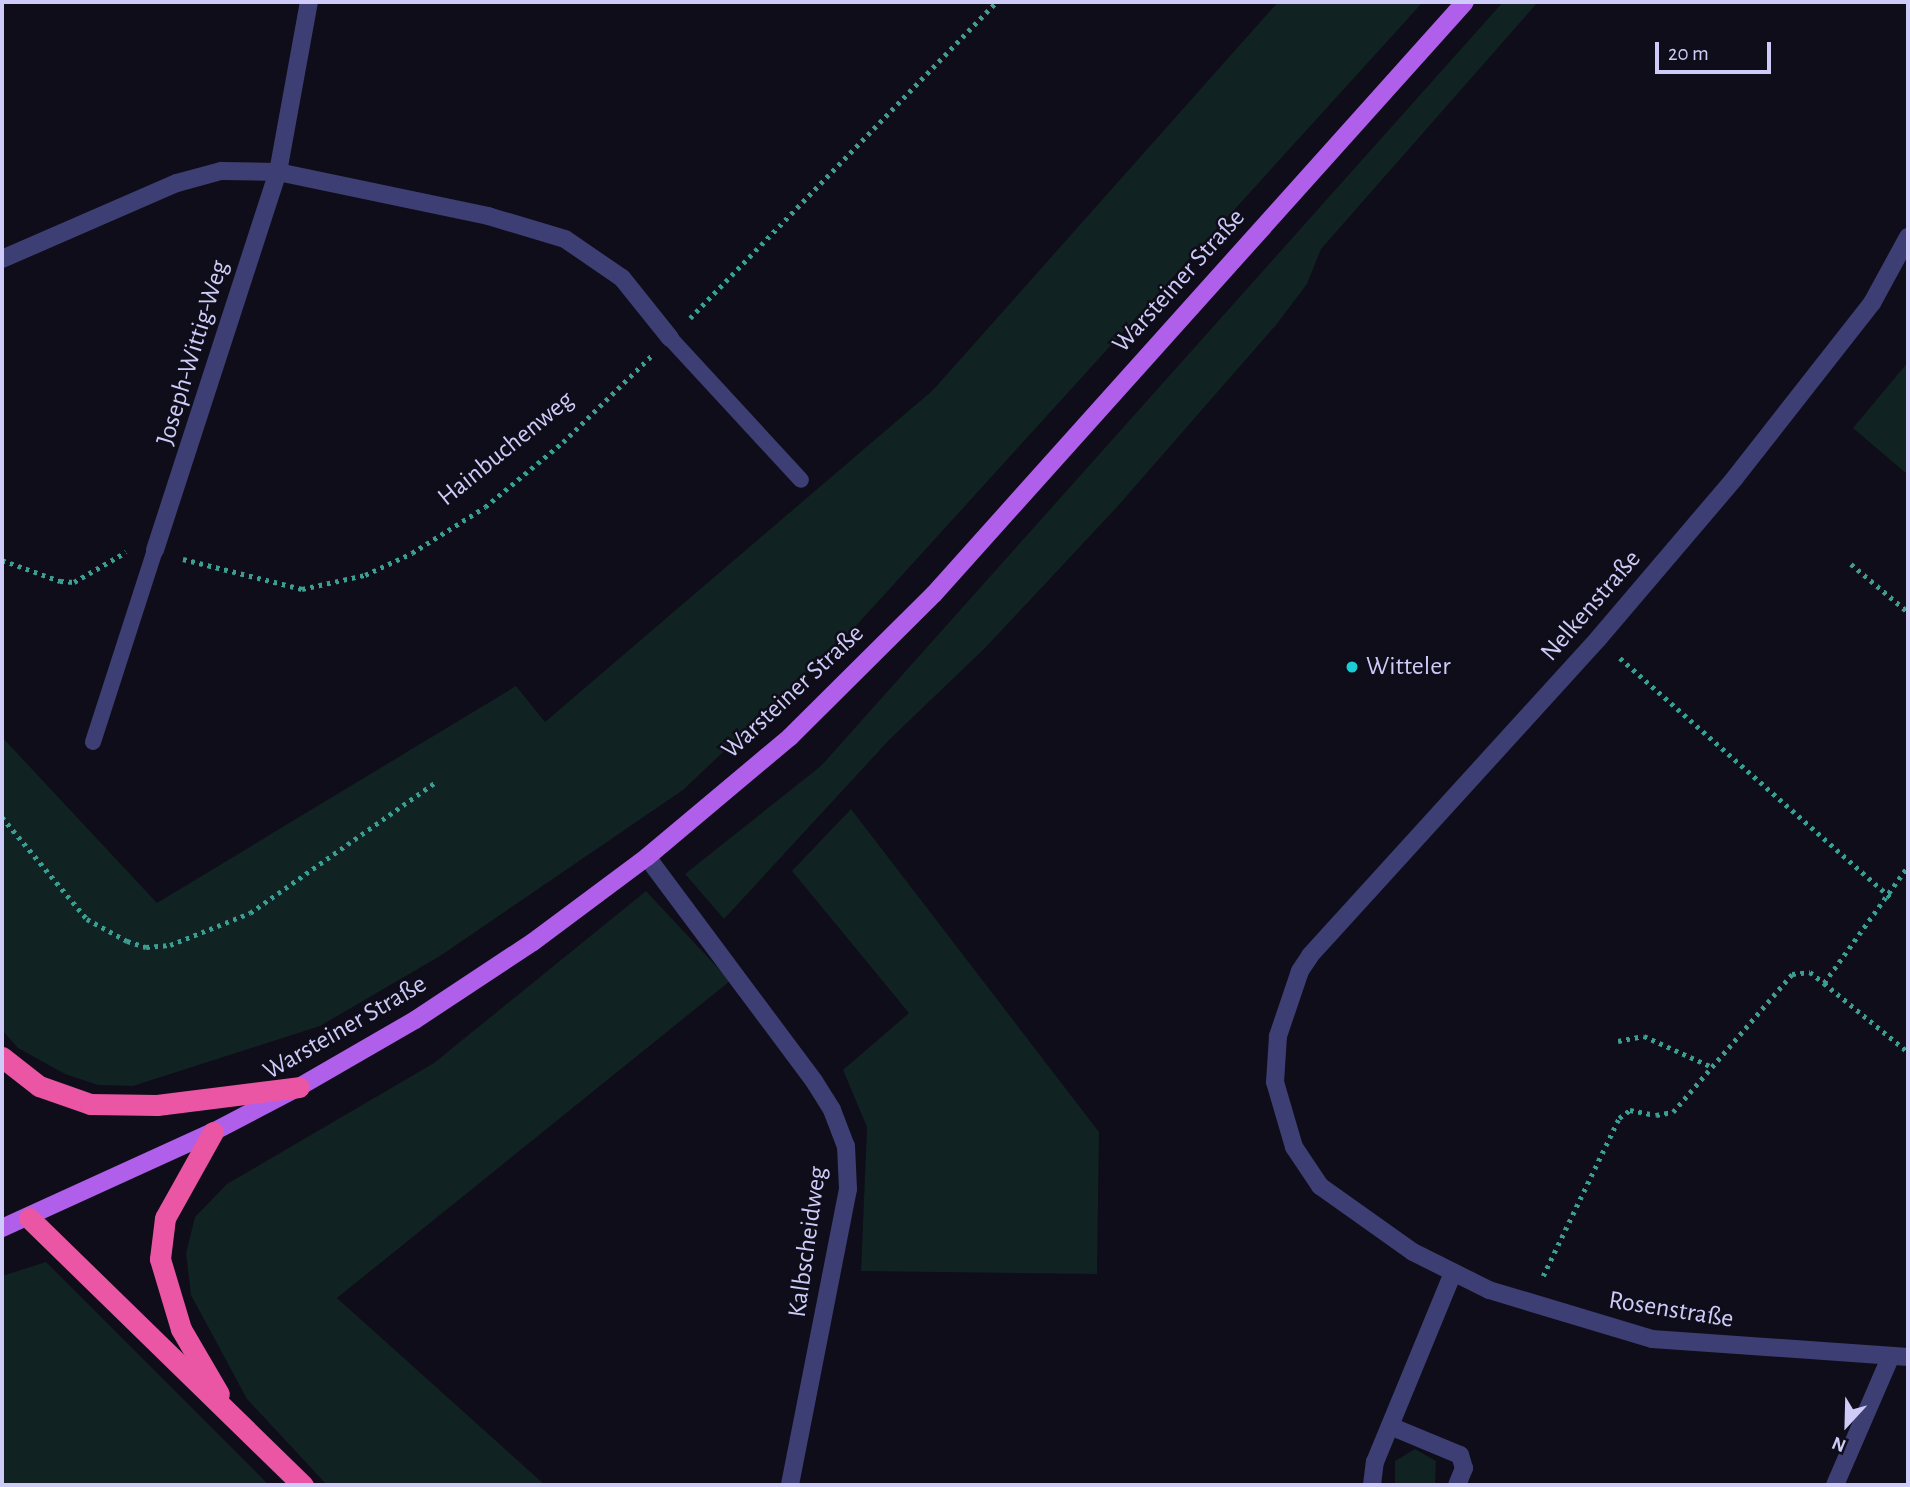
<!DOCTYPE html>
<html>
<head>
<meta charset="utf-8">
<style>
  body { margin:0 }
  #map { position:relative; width:1910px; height:1487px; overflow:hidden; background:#0e0d19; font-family:"Alegreya Sans",sans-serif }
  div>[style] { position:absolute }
  .green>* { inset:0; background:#102221 }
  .path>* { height:4.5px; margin-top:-2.25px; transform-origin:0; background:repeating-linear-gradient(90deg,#3a9e93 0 3.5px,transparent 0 8.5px) }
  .service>* { height:16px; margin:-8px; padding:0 8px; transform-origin:8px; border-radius:8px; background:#3d3e73 }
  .minor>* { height:18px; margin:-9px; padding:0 9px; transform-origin:9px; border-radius:9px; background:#3d3e73 }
  .primary>* { height:18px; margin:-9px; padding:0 9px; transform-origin:9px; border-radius:9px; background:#b05feb }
  .motorway>* { height:21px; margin:-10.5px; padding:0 10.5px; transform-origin:10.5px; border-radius:10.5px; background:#ea55a4 }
  .dots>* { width:19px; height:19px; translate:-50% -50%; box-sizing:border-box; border:4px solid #0e0d19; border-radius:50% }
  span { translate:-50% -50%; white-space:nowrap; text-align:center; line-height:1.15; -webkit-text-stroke:5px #0e0d19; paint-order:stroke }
  .street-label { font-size:26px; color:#cecbf9 }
  .poi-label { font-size:26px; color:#cecbf9 }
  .left { translate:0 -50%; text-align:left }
  .frame { position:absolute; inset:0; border:4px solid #cecbf9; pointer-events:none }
  .north { position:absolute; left:1812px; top:1389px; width:70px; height:70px; -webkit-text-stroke:5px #0e0d19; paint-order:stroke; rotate:202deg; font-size:19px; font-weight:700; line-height:28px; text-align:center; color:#cecbf9 }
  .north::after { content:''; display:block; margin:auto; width:24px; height:32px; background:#cecbf9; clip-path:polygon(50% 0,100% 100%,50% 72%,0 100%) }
  .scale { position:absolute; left:1655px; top:42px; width:116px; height:32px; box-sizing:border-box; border:4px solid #cecbf9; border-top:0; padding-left:9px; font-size:21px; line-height:24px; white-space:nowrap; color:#cecbf9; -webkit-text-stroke:5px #0e0d19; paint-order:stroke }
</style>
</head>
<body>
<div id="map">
  <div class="green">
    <div style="clip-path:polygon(1278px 2px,1423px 2px,854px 628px,683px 790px,440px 956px,320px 1026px,133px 1086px,98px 1085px,65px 1074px,18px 1048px,2px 1030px,2px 737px,157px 903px,516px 686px,545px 722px,933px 390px)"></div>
    <div style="clip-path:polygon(1503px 2px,1538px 2px,1321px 249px,1307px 284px,1276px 325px,1117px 507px,985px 648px,890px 739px,724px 919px,685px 874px,821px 766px)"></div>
    <div style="clip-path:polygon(1908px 362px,1908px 475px,1853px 428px)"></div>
    <div style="clip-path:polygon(851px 809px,1099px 1132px,1097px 1274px,861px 1271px,867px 1127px,843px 1070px,909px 1013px,792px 871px)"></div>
    <div style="clip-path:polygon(646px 891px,730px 981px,337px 1298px,545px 1485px,327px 1485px,247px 1399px,191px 1295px,186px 1253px,195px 1217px,227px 1184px,434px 1063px)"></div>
    <div style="clip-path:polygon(46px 1262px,269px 1485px,270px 1485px,2px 1485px,2px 1276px)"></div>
    <div style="clip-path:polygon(1415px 1449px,1436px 1461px,1435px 1485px,1395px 1484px,1395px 1461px)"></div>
  </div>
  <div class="path">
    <div style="left:690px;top:318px;width:440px;rotate:-45.9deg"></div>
    <div style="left:183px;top:559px;width:123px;rotate:14.1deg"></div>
    <div style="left:302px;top:589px;width:65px;rotate:-12.5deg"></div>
    <div style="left:365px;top:575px;width:52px;rotate:-25.1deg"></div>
    <div style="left:412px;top:553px;width:86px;rotate:-32.2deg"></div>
    <div style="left:485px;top:507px;width:102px;rotate:-39.8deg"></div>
    <div style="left:563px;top:442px;width:123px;rotate:-44.3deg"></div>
    <div style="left:2px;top:560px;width:62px;rotate:19.9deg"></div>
    <div style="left:60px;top:581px;width:14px;rotate:4deg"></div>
    <div style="left:74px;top:582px;width:60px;rotate:-30deg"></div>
    <div style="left:1851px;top:564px;width:75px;rotate:40.1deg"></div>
    <div style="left:1620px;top:658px;width:361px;rotate:41.5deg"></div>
    <div style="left:2px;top:817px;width:133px;rotate:50.2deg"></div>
    <div style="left:87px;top:919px;width:46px;rotate:28.8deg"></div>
    <div style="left:127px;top:941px;width:20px;rotate:18deg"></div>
    <div style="left:146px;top:947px;width:24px;rotate:-5deg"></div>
    <div style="left:170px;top:945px;width:86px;rotate:-21.8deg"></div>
    <div style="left:250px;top:913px;width:229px;rotate:-35.2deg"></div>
    <div style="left:1824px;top:983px;width:109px;rotate:39.4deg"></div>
    <div style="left:1618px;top:1041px;width:26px;rotate:-11deg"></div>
    <div style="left:1644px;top:1036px;width:75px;rotate:24.5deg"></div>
    <div style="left:1543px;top:1276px;width:175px;rotate:-64.3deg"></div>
    <div style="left:1619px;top:1118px;width:14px;rotate:-36deg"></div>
    <div style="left:1630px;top:1110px;width:26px;rotate:11deg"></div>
    <div style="left:1656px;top:1115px;width:17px;rotate:-10deg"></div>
    <div style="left:1673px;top:1112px;width:182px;rotate:-49.2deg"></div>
    <div style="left:1792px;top:974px;width:18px;rotate:-6deg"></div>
    <div style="left:1810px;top:972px;width:18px;rotate:38deg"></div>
    <div style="left:1824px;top:983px;width:144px;rotate:-54.3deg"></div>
  </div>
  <div class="service">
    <div style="left:670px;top:338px;width:193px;rotate:47.3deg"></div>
    <div style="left:93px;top:742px;width:202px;rotate:-72.1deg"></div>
  </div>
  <div class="minor">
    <div style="left:1908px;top:237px;width:75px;rotate:118.6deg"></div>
    <div style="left:1872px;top:303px;width:222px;rotate:128.1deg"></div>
    <div style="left:1735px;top:478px;width:211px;rotate:130.4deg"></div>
    <div style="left:1598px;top:639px;width:428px;rotate:132.3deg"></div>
    <div style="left:1310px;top:956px;width:18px;rotate:124deg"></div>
    <div style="left:1300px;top:971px;width:69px;rotate:108.7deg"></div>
    <div style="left:1278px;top:1036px;width:46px;rotate:93.7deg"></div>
    <div style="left:1275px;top:1082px;width:68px;rotate:73.7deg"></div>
    <div style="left:1294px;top:1147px;width:47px;rotate:56.3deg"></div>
    <div style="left:1320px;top:1186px;width:114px;rotate:35.4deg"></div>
    <div style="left:1413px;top:1252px;width:85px;rotate:26.6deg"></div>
    <div style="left:1489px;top:1290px;width:170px;rotate:16.7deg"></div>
    <div style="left:1652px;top:1339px;width:257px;rotate:4deg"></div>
    <div style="left:2px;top:259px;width:191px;rotate:-23.5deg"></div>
    <div style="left:177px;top:183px;width:46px;rotate:-15.3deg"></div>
    <div style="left:221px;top:171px;width:57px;rotate:1deg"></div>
    <div style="left:278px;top:172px;width:215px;rotate:11.8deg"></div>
    <div style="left:488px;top:216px;width:80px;rotate:16.6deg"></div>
    <div style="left:565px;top:239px;width:69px;rotate:34.4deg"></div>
    <div style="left:622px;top:278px;width:77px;rotate:51.3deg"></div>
    <div style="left:155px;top:550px;width:398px;rotate:-72deg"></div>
    <div style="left:278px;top:172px;width:173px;rotate:-79.7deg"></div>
    <div style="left:647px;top:857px;width:279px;rotate:53.3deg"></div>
    <div style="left:814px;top:1081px;width:34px;rotate:58deg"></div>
    <div style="left:832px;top:1110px;width:39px;rotate:69deg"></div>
    <div style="left:846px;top:1146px;width:43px;rotate:87.3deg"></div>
    <div style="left:848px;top:1189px;width:302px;rotate:101.1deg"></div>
    <div style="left:1390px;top:1426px;width:76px;rotate:22.5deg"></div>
    <div style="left:1460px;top:1455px;width:14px;rotate:73deg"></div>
    <div style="left:1464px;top:1468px;width:18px;rotate:112deg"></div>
    <div style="left:1372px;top:1485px;width:23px;rotate:-83deg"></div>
    <div style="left:1375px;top:1462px;width:204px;rotate:-67.6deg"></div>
    <div style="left:1835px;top:1485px;width:138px;rotate:-66.6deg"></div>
  </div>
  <div class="primary">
    <div style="left:2px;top:1228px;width:232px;rotate:-24.5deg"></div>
    <div style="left:213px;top:1132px;width:97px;rotate:-27.6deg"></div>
    <div style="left:299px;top:1087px;width:134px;rotate:-30deg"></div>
    <div style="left:415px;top:1020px;width:141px;rotate:-33.5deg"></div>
    <div style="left:533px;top:942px;width:142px;rotate:-36.7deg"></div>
    <div style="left:647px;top:857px;width:187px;rotate:-40deg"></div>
    <div style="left:790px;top:737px;width:203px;rotate:-44.8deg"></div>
    <div style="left:934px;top:594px;width:795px;rotate:-48.11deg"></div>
  </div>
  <div class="motorway">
    <div style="left:2px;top:1057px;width:47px;rotate:38.1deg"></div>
    <div style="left:39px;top:1086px;width:54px;rotate:19.4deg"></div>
    <div style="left:90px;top:1104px;width:67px;rotate:0.9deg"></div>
    <div style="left:157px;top:1105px;width:143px;rotate:-7.2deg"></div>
    <div style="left:213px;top:1132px;width:98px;rotate:119.2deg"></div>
    <div style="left:165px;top:1218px;width:41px;rotate:97deg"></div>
    <div style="left:160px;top:1259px;width:73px;rotate:73.3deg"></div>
    <div style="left:181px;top:1329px;width:75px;rotate:59.7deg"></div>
    <div style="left:29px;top:1218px;width:383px;rotate:44.3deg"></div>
  </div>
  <div class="dots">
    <div style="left:1352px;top:667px;background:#1accd6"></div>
  </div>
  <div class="street-label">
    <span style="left:1179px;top:281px;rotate:-48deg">Warsteiner Straße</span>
    <span style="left:193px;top:353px;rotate:-73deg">Joseph-Wittig-Weg</span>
    <span style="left:506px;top:449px;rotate:-39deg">Hainbuchenweg</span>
    <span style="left:1591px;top:606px;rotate:-49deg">Nelkenstraße</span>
    <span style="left:793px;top:692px;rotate:-43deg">Warsteiner Straße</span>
    <span style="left:345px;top:1028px;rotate:-30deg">Warsteiner Straße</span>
    <span style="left:808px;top:1242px;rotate:-82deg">Kalbscheidweg</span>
    <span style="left:1671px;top:1310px;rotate:9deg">Rosenstraße</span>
  </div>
  <div class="poi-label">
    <span class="left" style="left:1366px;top:667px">Witteler</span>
  </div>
  <div class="frame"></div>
  <div class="north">N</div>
  <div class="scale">20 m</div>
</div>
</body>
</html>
